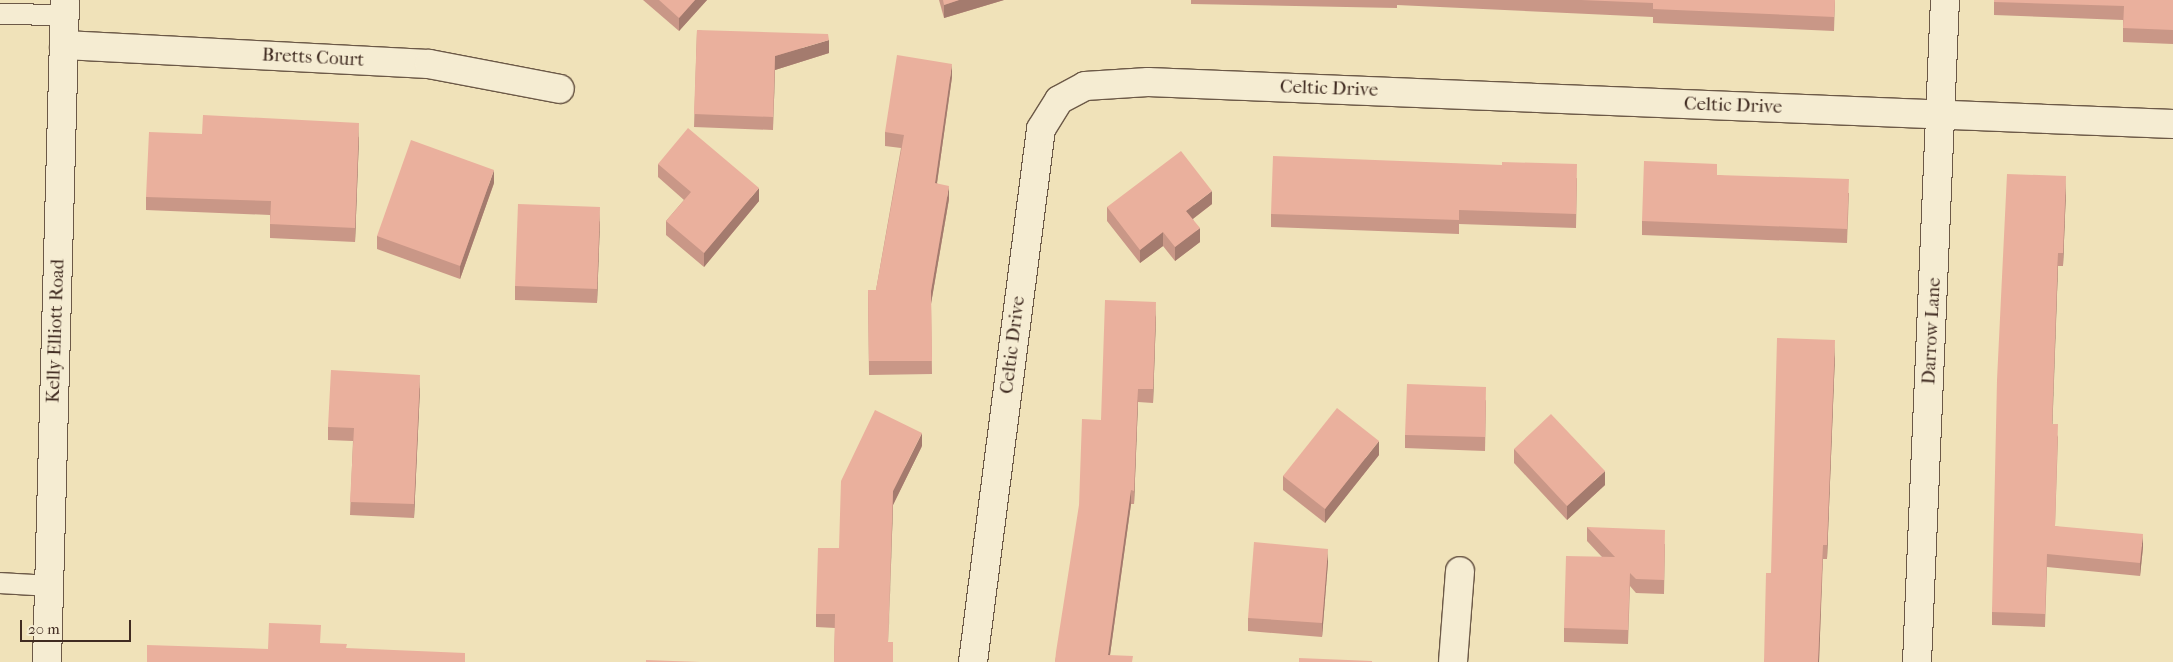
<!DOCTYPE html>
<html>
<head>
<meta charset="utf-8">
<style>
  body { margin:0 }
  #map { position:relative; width:2173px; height:662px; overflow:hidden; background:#f0e2b9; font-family:"IM FELL French Canon",serif }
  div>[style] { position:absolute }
  .roads { filter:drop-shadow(1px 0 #6c5947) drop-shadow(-1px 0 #6c5947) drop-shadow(0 1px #6c5947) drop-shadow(0 -1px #6c5947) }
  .lane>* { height:20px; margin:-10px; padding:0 10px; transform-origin:10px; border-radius:10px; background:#f5ecd2 }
  .street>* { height:28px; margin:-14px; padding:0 14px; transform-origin:14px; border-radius:14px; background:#f5ecd2 }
  .secondary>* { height:28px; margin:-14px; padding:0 14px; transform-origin:14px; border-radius:14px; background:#f5ecd2 }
  .wall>* { inset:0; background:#c99787 }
  .shaded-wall>* { inset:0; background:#a47b6e }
  .building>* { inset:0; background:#eab09d }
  span { translate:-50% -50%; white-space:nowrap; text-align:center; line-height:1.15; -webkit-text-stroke:4px #f5ecd2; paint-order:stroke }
  .street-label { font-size:19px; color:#402b21 }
  .scale { position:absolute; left:20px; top:620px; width:111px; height:22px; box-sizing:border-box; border:2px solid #402b21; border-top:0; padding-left:6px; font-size:15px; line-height:18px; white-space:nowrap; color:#402b21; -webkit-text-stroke:4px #f5ecd2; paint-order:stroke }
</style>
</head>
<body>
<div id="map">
  <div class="roads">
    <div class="lane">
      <div style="left:0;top:14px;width:64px;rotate:0.9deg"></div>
      <div style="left:0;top:583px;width:50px;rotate:3.4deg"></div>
    </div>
    <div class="street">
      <div style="left:64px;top:45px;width:365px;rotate:3deg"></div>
      <div style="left:429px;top:64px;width:133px;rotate:10.8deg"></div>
      <div style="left:973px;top:662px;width:537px;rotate:-82.73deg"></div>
      <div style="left:1041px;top:129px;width:34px;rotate:-58deg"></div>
      <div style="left:1059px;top:100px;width:30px;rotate:-28deg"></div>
      <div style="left:1085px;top:86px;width:63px;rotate:-3.6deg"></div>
      <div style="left:1148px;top:82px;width:1026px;rotate:2.35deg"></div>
      <div style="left:1453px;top:662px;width:91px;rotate:-85.6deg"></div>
      <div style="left:1917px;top:662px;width:663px;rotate:-87.58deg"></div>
    </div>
    <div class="secondary">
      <div style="left:47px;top:662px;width:662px;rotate:-88.44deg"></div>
    </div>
  </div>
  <div class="wall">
    <div style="clip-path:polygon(643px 0,707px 0,679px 31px)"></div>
    <div style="clip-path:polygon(939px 0,1004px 0,944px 18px)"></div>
    <div style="clip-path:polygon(1191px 0,1835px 0,1834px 31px,1653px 23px,1653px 17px,1397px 5px,1397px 8px,1191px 4px)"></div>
    <div style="clip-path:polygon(1994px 0,2173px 0,2173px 44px,2123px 42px,2123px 20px,1994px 15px)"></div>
    <div style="clip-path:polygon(697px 30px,829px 53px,775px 70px,773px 130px,694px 127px)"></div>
    <div style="clip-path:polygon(952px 77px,937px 183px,949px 199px,931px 303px,932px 374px,869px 375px,868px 290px,876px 290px,901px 148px,885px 146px,885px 132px)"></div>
    <div style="clip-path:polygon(359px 137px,355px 242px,270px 238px,270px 215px,146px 210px,146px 197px)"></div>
    <div style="clip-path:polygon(658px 164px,759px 201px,704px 267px,666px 235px,666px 221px,684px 200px,658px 177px)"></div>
    <div style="clip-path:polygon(1717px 175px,1849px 193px,1847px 243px,1642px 235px,1642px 221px)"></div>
    <div style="clip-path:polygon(1577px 178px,1576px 228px,1459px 224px,1459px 234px,1271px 227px,1271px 214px)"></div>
    <div style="clip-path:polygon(494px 183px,460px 279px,377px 249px,377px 236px)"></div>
    <div style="clip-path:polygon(2066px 190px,2063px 266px,2058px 266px,2052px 424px,2058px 437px,2055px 526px,2143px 547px,2140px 576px,2047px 567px,2045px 627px,1992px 625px,1992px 612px)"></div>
    <div style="clip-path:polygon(1212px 204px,1193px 219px,1200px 242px,1175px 261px,1163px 246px,1140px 263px,1107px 221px,1107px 207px)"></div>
    <div style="clip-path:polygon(600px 221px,597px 303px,515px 300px,515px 286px)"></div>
    <div style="clip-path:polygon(1156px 315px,1153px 403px,1138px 402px,1134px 504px,1131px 504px,1110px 655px,1055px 662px,1101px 420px)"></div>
    <div style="clip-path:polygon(1835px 354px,1827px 559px,1823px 559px,1819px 662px,1764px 662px)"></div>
    <div style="clip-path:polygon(420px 388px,414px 518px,350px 515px,353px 441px,328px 440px,328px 427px)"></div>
    <div style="clip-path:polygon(1486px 400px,1485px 451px,1405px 448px,1405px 435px)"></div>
    <div style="clip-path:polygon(922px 446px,893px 505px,888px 642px,893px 642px,893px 662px,834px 662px,835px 628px,816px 627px,816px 614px,839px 548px)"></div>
    <div style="clip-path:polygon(1514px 449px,1605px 485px,1567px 520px,1514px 463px)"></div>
    <div style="clip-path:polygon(1379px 455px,1325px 523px,1283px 490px,1283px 476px)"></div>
    <div style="clip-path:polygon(1587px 527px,1665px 544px,1664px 594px,1636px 593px,1630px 586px,1628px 644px,1564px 642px,1564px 628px,1602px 557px,1587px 541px)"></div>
    <div style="clip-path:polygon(1328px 562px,1322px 637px,1248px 631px,1248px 618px)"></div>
  </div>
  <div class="shaded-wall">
    <div style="clip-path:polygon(695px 0,707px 0,679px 31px,679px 18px)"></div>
    <div style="clip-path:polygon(959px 0,1004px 0,944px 18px,944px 5px)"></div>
    <div style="clip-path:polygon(829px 40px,829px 53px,775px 70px,773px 130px,775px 56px)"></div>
    <div style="clip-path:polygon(952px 64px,952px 77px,935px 197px,935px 183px)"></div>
    <div style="clip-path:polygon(359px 123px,359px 137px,355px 242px,355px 228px)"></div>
    <div style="clip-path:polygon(494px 170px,494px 183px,460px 279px,460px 266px)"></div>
    <div style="clip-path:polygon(2066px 176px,2066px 190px,2063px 266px,2063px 253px)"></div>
    <div style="clip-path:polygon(949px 186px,949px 199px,931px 304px,931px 291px)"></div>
    <div style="clip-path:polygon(759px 188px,759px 201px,704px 267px,704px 253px)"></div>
    <div style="clip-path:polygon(1212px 191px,1212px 204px,1186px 224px,1186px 211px)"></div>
    <div style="clip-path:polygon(600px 207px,600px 221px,597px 303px,597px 289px)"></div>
    <div style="clip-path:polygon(1200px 228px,1200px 242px,1175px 261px,1175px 247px)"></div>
    <div style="clip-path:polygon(1163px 232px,1163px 246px,1140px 263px,1140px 250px)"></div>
    <div style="clip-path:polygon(2058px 253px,2058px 266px,2052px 437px,2052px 424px)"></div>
    <div style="clip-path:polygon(1156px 302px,1156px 315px,1153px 403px,1153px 389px)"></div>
    <div style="clip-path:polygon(1835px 340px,1835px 354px,1827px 559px,1827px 545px)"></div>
    <div style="clip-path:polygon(420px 375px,420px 388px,414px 518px,414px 504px)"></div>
    <div style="clip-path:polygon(1138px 389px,1138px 402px,1134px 504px,1134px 491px)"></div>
    <div style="clip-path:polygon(922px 433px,922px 446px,893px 505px,888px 656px,893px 491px)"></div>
    <div style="clip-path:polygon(1379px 441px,1379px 455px,1325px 523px,1325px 509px)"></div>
    <div style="clip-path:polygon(1605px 471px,1605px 485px,1567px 520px,1567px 506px)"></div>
    <div style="clip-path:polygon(1131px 490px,1131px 504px,1109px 662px,1108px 655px)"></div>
    <div style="clip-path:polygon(2143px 534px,2143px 547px,2140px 576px,2140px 563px)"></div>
    <div style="clip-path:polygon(1823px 545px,1819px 662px,1818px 662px)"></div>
    <div style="clip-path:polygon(1328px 549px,1328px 562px,1322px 637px,1322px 623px)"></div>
  </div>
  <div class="building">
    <div style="clip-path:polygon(659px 0,695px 0,679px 18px)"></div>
    <div style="clip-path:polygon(943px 0,959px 0,944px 5px)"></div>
    <div style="clip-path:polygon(1581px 0,1835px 0,1834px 17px,1653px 9px,1653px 3px)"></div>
    <div style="clip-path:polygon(1994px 0,2173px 0,2173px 30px,2123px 28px,2124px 6px,1994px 2px)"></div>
    <div style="clip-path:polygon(697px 30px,828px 34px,829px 40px,775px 56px,773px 117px,694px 114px)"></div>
    <div style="clip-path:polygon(897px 55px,952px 64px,935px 183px,949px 186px,931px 291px,932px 361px,869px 361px,868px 290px,876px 290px,904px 135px,885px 132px)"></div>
    <div style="clip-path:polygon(203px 115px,359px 123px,355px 228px,270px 224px,271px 201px,146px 197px,149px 132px,202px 134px)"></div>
    <div style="clip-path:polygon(688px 128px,759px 188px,704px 253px,666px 221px,691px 192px,658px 164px)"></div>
    <div style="clip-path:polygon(411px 140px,494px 170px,460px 266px,377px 236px)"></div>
    <div style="clip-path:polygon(1181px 151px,1212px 191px,1186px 211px,1200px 228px,1175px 247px,1163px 232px,1140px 250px,1107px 207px)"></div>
    <div style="clip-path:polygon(1273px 156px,1502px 165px,1502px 162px,1577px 164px,1576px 214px,1459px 210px,1459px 220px,1271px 214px)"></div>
    <div style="clip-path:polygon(1644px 161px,1717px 164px,1717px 175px,1849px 179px,1847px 229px,1642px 221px)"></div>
    <div style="clip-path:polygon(2007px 174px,2066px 176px,2063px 253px,2058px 253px,2052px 424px,2058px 424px,2055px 526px,2143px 534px,2140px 563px,2047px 554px,2045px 614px,1992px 612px,1997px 380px)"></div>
    <div style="clip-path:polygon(518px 204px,600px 207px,597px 289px,515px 286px)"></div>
    <div style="clip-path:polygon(1105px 300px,1156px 302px,1153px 389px,1138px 389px,1134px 491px,1131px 490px,1108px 655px,1133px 656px,1132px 662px,1055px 662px,1056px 652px,1079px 505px,1082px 419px,1101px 420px)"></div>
    <div style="clip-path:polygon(1777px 338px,1835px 340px,1827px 545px,1823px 545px,1818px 662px,1764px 662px,1766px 573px,1771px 573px)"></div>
    <div style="clip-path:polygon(331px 370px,420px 375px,414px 504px,350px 502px,354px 428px,328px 427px)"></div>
    <div style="clip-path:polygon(1407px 384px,1486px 387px,1485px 437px,1405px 435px)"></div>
    <div style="clip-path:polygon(1337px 408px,1379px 441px,1325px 509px,1283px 476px)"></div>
    <div style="clip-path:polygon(875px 410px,922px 433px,893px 491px,888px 642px,893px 642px,893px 662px,834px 662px,835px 614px,816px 614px,818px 548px,839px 548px,841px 481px)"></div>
    <div style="clip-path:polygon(1551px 414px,1605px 471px,1567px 506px,1514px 449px)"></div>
    <div style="clip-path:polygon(1587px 527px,1665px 530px,1664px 580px,1636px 579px,1630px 573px,1628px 630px,1564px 628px,1566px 556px,1615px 557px)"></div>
    <div style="clip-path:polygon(1254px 542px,1328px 549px,1322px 623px,1248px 618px)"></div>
    <div style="clip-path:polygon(269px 623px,321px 625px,320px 643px,347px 644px,346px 648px,465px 653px,465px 662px,147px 662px,147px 645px,268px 649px)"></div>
    <div style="clip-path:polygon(1299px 658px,1372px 661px,1372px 662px,1299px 662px)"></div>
    <div style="clip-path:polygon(646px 660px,700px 662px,646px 662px)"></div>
  </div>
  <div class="street-label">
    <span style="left:313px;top:58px;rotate:3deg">Bretts Court</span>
    <span style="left:1329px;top:89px;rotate:2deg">Celtic Drive</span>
    <span style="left:1733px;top:106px;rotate:2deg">Celtic Drive</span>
    <span style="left:56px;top:331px;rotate:-88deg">Kelly Elliott Road</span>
    <span style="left:1932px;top:331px;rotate:-87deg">Darrow Lane</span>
    <span style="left:1013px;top:345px;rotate:-83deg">Celtic Drive</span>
  </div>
  <div class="scale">20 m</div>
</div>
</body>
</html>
